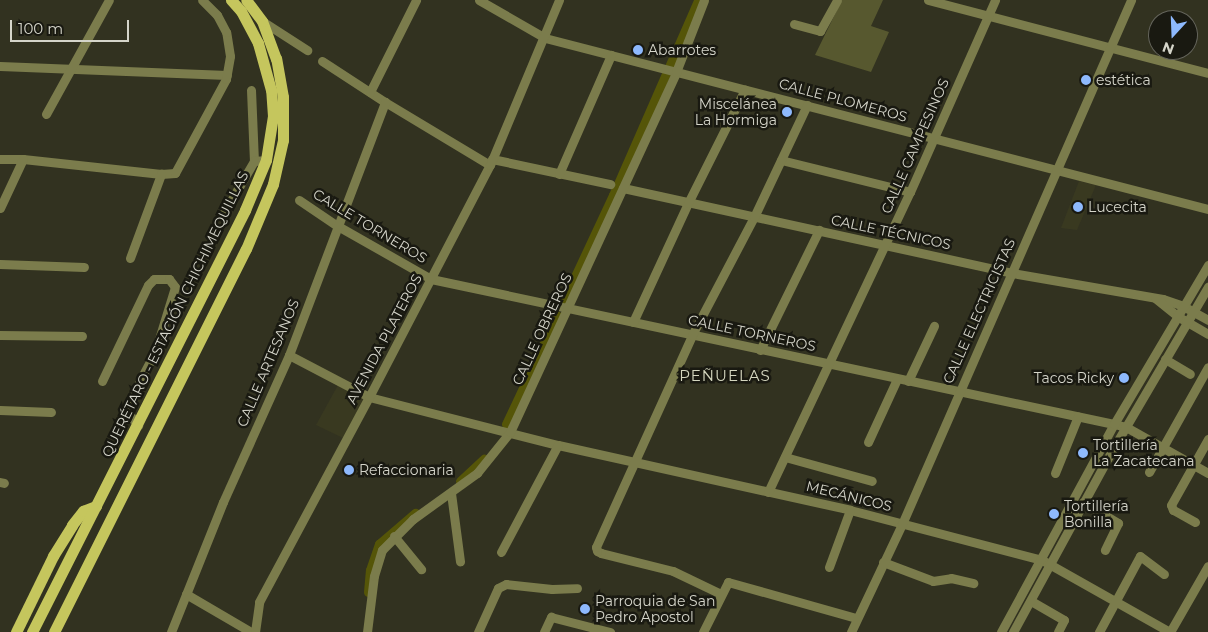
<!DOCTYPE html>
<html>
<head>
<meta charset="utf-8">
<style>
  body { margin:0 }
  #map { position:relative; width:1208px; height:632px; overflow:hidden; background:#323220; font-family:Montserrat,sans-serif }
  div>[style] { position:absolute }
  .built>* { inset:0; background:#393920 }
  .green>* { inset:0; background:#57582f }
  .canal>* { height:9px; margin:-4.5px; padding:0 4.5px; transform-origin:4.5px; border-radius:4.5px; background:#555508 }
  .minor>* { height:9px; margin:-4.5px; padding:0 4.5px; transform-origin:4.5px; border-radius:4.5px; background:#7b7c4c }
  .major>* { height:11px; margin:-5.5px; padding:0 5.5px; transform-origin:5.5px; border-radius:5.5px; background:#c5c65d }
  .dots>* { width:14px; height:14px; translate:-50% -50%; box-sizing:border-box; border:2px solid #191911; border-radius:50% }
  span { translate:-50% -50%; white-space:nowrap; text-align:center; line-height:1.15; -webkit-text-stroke:5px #191911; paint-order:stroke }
  .poi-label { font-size:14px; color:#d5d5ca }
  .left { translate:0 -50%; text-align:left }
  .right { translate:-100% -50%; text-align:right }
  .street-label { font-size:14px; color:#d5d5ca }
  .neighbourhood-label { font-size:15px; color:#d4d6bf; letter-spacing:1px }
  .north { position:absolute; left:1148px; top:10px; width:50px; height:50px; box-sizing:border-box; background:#191911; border:1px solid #64645b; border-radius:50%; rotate:200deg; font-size:14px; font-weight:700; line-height:20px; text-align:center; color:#d5d5ca }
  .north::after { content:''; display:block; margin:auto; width:18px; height:22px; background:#8eb9fd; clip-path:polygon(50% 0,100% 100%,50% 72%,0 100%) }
  .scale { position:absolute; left:10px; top:20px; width:119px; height:22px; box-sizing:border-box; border:2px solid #d5d5ca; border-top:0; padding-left:6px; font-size:15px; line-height:18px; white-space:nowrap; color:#d5d5ca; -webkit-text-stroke:4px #191911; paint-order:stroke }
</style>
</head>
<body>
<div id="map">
  <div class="built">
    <div style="clip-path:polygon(1079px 181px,1096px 185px,1077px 230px,1061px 228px)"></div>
    <div style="clip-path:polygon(338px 385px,364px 400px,343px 438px,316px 425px)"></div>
  </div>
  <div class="green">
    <div style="clip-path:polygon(842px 0,883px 0,871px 26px,889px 32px,871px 72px,815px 55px)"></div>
  </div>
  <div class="canal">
    <div style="left:564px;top:300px;width:116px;rotate:-65deg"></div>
    <div style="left:613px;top:195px;width:213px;rotate:-66.4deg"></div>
    <div style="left:506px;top:424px;width:120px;rotate:-64.9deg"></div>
    <div style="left:460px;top:481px;width:33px;rotate:-43deg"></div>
    <div style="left:368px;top:592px;width:22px;rotate:-85deg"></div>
    <div style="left:370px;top:570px;width:28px;rotate:-71deg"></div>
    <div style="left:379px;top:544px;width:48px;rotate:-40.7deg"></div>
  </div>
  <div class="minor">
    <div style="left:479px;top:0;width:76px;rotate:29.9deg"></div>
    <div style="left:545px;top:38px;width:685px;rotate:14.46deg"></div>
    <div style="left:928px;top:0;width:289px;rotate:14.6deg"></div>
    <div style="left:262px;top:21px;width:54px;rotate:32.8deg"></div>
    <div style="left:794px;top:24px;width:27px;rotate:15deg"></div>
    <div style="left:820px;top:31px;width:35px;rotate:-61deg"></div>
    <div style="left:322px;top:61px;width:75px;rotate:33.1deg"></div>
    <div style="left:385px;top:102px;width:122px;rotate:31deg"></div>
    <div style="left:0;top:66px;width:227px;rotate:2.3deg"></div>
    <div style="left:251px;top:90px;width:71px;rotate:87.6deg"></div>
    <div style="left:254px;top:161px;width:12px;rotate:-5deg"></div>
    <div style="left:370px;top:92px;width:103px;rotate:-63.4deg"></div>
    <div style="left:46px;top:114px;width:130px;rotate:-61.1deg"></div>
    <div style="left:0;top:159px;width:23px"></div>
    <div style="left:23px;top:159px;width:139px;rotate:6.2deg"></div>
    <div style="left:161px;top:174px;width:14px;rotate:-4deg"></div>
    <div style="left:175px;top:173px;width:107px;rotate:-61.5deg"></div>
    <div style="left:226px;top:79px;width:23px;rotate:-80deg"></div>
    <div style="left:230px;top:56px;width:24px;rotate:-99deg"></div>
    <div style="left:226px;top:32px;width:19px;rotate:-118deg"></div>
    <div style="left:217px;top:15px;width:21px;rotate:-135deg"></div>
    <div style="left:492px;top:159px;width:121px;rotate:12deg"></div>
    <div style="left:781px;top:160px;width:133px;rotate:13.9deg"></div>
    <div style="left:559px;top:174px;width:130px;rotate:-66.4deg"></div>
    <div style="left:623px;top:188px;width:398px;rotate:12.3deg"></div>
    <div style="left:1012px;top:273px;width:153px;rotate:9.8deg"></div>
    <div style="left:1163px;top:299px;width:21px;rotate:19deg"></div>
    <div style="left:1183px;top:306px;width:29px;rotate:29deg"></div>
    <div style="left:299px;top:200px;width:45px;rotate:34deg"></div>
    <div style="left:336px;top:225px;width:109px;rotate:29.6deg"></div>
    <div style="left:431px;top:279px;width:698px;rotate:11.99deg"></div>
    <div style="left:1114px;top:424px;width:12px;rotate:14deg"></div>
    <div style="left:1126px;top:427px;width:94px;rotate:29.3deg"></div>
    <div style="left:0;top:208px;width:54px;rotate:-64.9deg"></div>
    <div style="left:222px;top:216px;width:64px;rotate:-59.8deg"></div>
    <div style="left:130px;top:258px;width:90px;rotate:-69.7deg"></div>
    <div style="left:0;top:264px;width:84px;rotate:2deg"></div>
    <div style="left:1155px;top:298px;width:28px;rotate:39deg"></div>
    <div style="left:1177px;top:316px;width:36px;rotate:30deg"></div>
    <div style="left:633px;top:322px;width:131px;rotate:-65.2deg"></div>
    <div style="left:688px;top:203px;width:127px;rotate:-63.4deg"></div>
    <div style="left:0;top:335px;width:82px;rotate:0.7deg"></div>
    <div style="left:760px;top:350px;width:134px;rotate:-63.8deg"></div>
    <div style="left:289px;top:355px;width:90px;rotate:27.7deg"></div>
    <div style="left:369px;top:397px;width:195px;rotate:14.3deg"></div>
    <div style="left:558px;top:445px;width:299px;rotate:12.5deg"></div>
    <div style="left:850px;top:510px;width:198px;rotate:14.6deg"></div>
    <div style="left:1042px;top:560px;width:147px;rotate:29.4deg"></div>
    <div style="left:1165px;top:359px;width:29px;rotate:31deg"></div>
    <div style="left:102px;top:381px;width:106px;rotate:-64.4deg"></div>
    <div style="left:148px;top:285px;width:8px;rotate:-45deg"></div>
    <div style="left:154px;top:279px;width:15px"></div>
    <div style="left:169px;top:279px;width:10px;rotate:53deg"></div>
    <div style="left:175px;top:287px;width:68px;rotate:107.1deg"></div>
    <div style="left:155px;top:352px;width:30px;rotate:118deg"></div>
    <div style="left:141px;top:378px;width:37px;rotate:110deg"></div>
    <div style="left:128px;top:413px;width:16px;rotate:50deg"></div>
    <div style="left:908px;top:381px;width:61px;rotate:-64.7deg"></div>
    <div style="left:0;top:410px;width:51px;rotate:2.2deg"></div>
    <div style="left:868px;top:442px;width:69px;rotate:-65.3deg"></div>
    <div style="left:785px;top:457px;width:90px;rotate:15.4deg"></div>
    <div style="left:1149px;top:472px;width:120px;rotate:-60.7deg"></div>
    <div style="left:1055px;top:473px;width:61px;rotate:-68deg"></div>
    <div style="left:0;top:482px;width:4px;rotate:14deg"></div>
    <div style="left:768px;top:492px;width:332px;rotate:-64.7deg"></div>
    <div style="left:910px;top:192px;width:210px;rotate:-66.1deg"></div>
    <div style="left:451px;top:493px;width:69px;rotate:82.5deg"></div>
    <div style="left:1083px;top:502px;width:41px;rotate:31deg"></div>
    <div style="left:1118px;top:523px;width:30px;rotate:116deg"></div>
    <div style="left:1195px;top:522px;width:25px;rotate:-151deg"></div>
    <div style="left:1173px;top:510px;width:5px;rotate:-112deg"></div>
    <div style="left:1171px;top:505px;width:76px;rotate:-60.7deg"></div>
    <div style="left:394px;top:536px;width:43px;rotate:50.7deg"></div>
    <div style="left:501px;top:552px;width:121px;rotate:-62deg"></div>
    <div style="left:883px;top:562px;width:53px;rotate:20.8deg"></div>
    <div style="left:933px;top:581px;width:18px;rotate:-9deg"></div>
    <div style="left:951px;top:578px;width:23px;rotate:13deg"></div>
    <div style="left:829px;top:567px;width:61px;rotate:-69.8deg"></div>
    <div style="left:186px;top:594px;width:75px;rotate:30.3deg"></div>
    <div style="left:721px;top:594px;width:53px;rotate:-154.4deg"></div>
    <div style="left:673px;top:571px;width:74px;rotate:-166deg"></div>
    <div style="left:601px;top:553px;width:4px;rotate:-153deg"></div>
    <div style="left:597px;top:551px;width:4px;rotate:-104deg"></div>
    <div style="left:596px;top:547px;width:233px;rotate:-65.6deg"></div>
    <div style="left:692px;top:335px;width:133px;rotate:-62.3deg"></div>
    <div style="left:754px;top:217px;width:124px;rotate:-64.7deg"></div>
    <div style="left:1031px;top:601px;width:38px;rotate:30deg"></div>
    <div style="left:1064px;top:620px;width:13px;rotate:117deg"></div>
    <div style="left:171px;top:632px;width:140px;rotate:-68.2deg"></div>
    <div style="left:223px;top:502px;width:161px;rotate:-65.8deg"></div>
    <div style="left:289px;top:355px;width:271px;rotate:-69.2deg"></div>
    <div style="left:255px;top:632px;width:30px;rotate:-82deg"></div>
    <div style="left:259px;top:602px;width:233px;rotate:-61.8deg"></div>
    <div style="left:369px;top:397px;width:262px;rotate:-62.5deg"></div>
    <div style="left:490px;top:165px;width:179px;rotate:-67.3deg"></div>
    <div style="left:367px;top:632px;width:56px;rotate:-82.9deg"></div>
    <div style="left:374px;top:576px;width:27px;rotate:-73deg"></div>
    <div style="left:382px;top:550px;width:44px;rotate:-45deg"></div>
    <div style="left:413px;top:519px;width:79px;rotate:-35.7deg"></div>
    <div style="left:477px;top:473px;width:53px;rotate:-51.2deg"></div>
    <div style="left:510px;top:432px;width:396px;rotate:-65.2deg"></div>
    <div style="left:676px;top:72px;width:77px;rotate:-68.7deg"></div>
    <div style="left:478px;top:632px;width:48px;rotate:-65.6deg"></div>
    <div style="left:498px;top:588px;width:9px;rotate:-27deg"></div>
    <div style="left:506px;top:584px;width:46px;rotate:6.2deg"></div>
    <div style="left:552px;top:589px;width:25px;rotate:-2deg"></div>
    <div style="left:544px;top:632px;width:17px;rotate:-65deg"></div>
    <div style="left:551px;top:617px;width:61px;rotate:14.3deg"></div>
    <div style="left:703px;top:632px;width:56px;rotate:-63.4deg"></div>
    <div style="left:728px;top:582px;width:133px;rotate:15.7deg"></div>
    <div style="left:851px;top:632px;width:119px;rotate:-64.7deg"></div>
    <div style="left:902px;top:524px;width:572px;rotate:-66.39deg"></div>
    <div style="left:1001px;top:632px;width:237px;rotate:-61.5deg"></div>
    <div style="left:1114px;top:424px;width:185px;rotate:-59.4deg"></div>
    <div style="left:1013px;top:632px;width:211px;rotate:-61.4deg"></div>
    <div style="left:1114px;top:447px;width:186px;rotate:-59.6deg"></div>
    <div style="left:1099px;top:632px;width:86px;rotate:-61.7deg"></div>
    <div style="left:1140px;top:556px;width:30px;rotate:37deg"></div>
    <div style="left:1170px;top:632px;width:76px;rotate:-60.1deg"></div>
  </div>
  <div class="major">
    <div style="left:16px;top:632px;width:85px;rotate:-64deg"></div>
    <div style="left:53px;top:556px;width:36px;rotate:-58deg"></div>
    <div style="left:72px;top:525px;width:18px;rotate:-52deg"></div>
    <div style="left:83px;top:511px;width:14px;rotate:-21deg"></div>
    <div style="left:32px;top:632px;width:473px;rotate:-63.2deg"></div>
    <div style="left:245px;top:210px;width:54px;rotate:-67.2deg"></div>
    <div style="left:266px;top:160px;width:45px;rotate:-81deg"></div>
    <div style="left:273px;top:116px;width:26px;rotate:-94deg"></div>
    <div style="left:271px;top:90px;width:49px;rotate:-105.5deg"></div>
    <div style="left:258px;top:43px;width:36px;rotate:-118deg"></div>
    <div style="left:241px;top:11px;width:15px;rotate:-132deg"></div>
    <div style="left:54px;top:632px;width:428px;rotate:-63.4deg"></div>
    <div style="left:246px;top:249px;width:70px;rotate:-67.4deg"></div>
    <div style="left:273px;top:184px;width:45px;rotate:-77.2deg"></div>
    <div style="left:283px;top:140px;width:43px;rotate:-90deg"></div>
    <div style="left:283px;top:97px;width:39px;rotate:-100deg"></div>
    <div style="left:276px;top:59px;width:40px;rotate:-110.2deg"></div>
    <div style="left:262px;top:21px;width:26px;rotate:-127deg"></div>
  </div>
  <div class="dots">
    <div style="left:638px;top:50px;background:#8eb9fd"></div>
    <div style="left:1086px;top:80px;background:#8eb9fd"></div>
    <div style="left:787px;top:112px;background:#8eb9fd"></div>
    <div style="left:1078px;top:207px;background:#8eb9fd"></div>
    <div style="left:1124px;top:378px;background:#8eb9fd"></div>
    <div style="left:1083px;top:453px;background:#8eb9fd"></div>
    <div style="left:349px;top:470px;background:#8eb9fd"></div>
    <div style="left:1054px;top:514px;background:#8eb9fd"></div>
    <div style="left:585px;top:609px;background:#8eb9fd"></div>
  </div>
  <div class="poi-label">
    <span class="left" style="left:648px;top:50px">Abarrotes</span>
    <span class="left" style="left:1096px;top:80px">estética</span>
    <span class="right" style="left:777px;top:112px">Miscelánea<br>La Hormiga</span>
    <span class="left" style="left:1088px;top:207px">Lucecita</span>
    <span class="right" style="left:1114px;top:378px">Tacos Ricky</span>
    <span class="left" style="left:1093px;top:453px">Tortillería<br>La Zacatecana</span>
    <span class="left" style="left:359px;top:470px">Refaccionaria</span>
    <span class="left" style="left:1064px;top:514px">Tortillería<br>Bonilla</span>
    <span class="left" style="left:595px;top:609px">Parroquia de San<br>Pedro Apostol</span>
  </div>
  <div class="street-label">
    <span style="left:843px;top:100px;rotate:15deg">CALLE PLOMEROS</span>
    <span style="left:915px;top:146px;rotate:-66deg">CALLE CAMPESINOS</span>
    <span style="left:370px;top:226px;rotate:31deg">CALLE TORNEROS</span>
    <span style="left:891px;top:232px;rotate:12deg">CALLE TÉCNICOS</span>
    <span style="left:979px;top:311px;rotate:-66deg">CALLE ELECTRICISTAS</span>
    <span style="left:175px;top:314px;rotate:-64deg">QUERÉTARO - ESTACIÓN CHICHIMEQUILLAS</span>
    <span style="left:542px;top:329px;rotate:-65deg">CALLE OBREROS</span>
    <span style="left:752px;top:333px;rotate:12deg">CALLE TORNEROS</span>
    <span style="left:384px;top:339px;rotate:-62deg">AVENIDA PLATEROS</span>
    <span style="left:268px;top:363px;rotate:-67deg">CALLE ARTESANOS</span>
    <span style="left:849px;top:496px;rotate:14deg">MECÁNICOS</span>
  </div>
  <div class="neighbourhood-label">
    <span style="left:725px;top:376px">PEÑUELAS</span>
  </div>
  <div class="north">N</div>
  <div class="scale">100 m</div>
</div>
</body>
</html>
